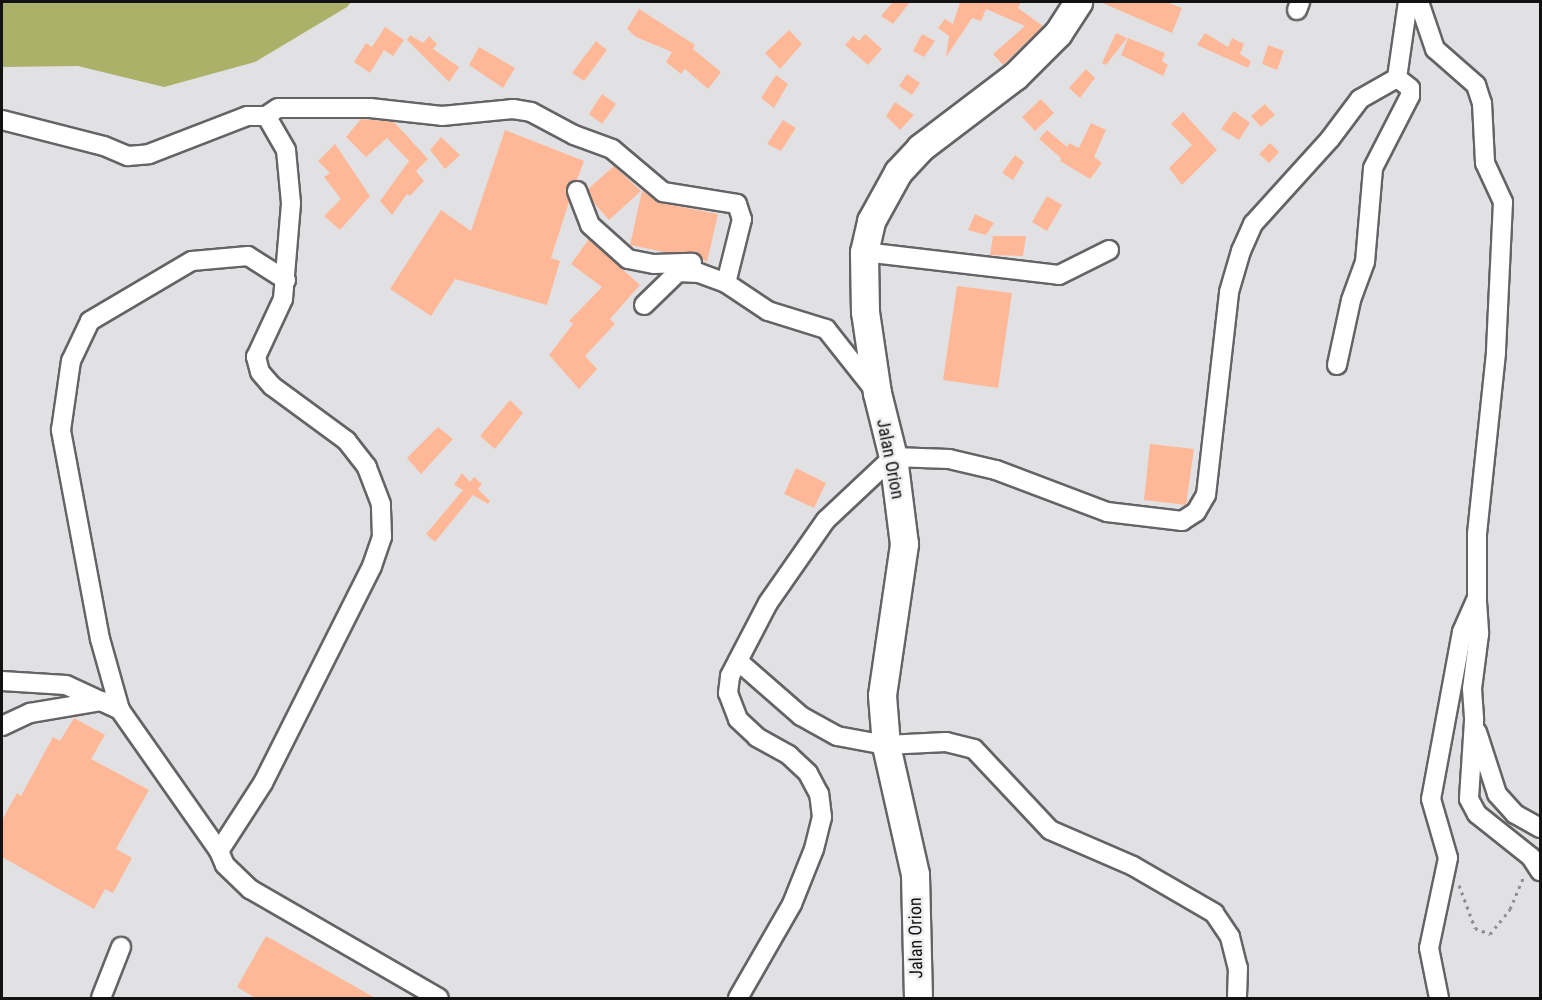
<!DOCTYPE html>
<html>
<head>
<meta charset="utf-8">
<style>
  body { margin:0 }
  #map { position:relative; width:1542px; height:1000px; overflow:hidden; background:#e1e1e3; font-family:"Roboto Condensed",sans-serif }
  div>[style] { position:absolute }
  .forest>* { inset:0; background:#acb16a }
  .building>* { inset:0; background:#feb897 }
  .path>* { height:3px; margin-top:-1.5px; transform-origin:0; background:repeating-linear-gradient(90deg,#8e8e90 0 3px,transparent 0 7.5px) }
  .roads { filter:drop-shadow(2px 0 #646466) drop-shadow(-2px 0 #646466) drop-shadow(0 2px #646466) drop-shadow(0 -2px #646466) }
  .minor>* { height:18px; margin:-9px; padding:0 9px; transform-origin:9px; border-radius:9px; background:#fff }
  .highway>* { height:27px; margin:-13.5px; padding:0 13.5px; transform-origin:13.5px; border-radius:13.5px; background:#fff }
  span { translate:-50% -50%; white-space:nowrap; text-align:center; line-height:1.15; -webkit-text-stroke:5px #eeeef0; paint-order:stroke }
  .street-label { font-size:18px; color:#121213 }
  .frame { position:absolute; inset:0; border:3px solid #121213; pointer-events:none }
</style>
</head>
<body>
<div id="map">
  <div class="forest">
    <div style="clip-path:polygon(2px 2px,351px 2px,347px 7px,255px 62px,164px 87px,78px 66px,2px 67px)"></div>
  </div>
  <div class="building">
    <div style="clip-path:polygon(893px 2px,910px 2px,893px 24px,881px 16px)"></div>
    <div style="clip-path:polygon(960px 2px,1021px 2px,1018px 8px,1043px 26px,1003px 65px,993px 54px,1025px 26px,986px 9px,981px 21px,972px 18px,946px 57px,949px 36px,938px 28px,945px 19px,953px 24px)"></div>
    <div style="clip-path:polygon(1100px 2px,1166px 2px,1182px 8px,1172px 33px)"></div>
    <div style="clip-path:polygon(639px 9px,695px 45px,693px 49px,721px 72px,708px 89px,685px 69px,681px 74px,666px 62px,672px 52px,636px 37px,627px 29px)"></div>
    <div style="clip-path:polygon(385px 27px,404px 40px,393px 56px,384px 50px,370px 73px,354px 62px,366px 43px,372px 47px)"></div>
    <div style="clip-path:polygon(789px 30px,802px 44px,780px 69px,765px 53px)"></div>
    <div style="clip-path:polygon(1116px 33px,1127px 38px,1106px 65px,1102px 63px)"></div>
    <div style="clip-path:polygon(1205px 33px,1228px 47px,1232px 38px,1244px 44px,1240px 54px,1251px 61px,1248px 68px,1197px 45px)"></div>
    <div style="clip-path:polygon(865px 34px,882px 49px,868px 65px,845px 45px,853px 36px,859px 41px)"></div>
    <div style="clip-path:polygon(922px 34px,935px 41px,924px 57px,913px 51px)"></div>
    <div style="clip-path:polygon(410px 35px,423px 43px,429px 36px,437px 44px,433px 49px,459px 67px,449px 82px,407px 40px)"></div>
    <div style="clip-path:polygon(1128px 38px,1165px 53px,1162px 61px,1168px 65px,1163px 76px,1121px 55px)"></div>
    <div style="clip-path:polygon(596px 41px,607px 50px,584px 81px,572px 73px)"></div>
    <div style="clip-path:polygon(1268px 45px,1284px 51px,1277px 70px,1262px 64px)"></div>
    <div style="clip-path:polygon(479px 47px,515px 68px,503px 88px,469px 65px)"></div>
    <div style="clip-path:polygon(1086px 69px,1095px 78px,1080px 98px,1069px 88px)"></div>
    <div style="clip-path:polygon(907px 74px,920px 83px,912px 95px,899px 86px)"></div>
    <div style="clip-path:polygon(776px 75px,788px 84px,774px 108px,761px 98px)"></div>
    <div style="clip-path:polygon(602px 94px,616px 104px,602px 124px,589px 114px)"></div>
    <div style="clip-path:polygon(1041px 99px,1054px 113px,1035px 131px,1022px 117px)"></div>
    <div style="clip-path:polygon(895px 102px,914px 115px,900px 130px,886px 116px)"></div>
    <div style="clip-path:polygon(1265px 104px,1275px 115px,1261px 127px,1251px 116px)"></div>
    <div style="clip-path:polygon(1234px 111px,1250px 123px,1239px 140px,1221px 129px)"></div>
    <div style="clip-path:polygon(1183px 112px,1217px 150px,1182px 185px,1169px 168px,1192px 145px,1171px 124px)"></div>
    <div style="clip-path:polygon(361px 119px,394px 122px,428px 159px,416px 171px,424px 181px,410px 196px,407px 194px,392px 215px,380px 201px,409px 161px,387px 138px,366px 157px,346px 137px)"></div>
    <div style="clip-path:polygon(783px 120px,796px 128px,781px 151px,767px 144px)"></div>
    <div style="clip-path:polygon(1091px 123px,1106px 130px,1094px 157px,1102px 163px,1090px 179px,1060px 161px,1061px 158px,1039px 139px,1047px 130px,1067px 147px,1069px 143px,1079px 148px)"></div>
    <div style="clip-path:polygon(505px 130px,584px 161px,577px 180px,566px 189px,569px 202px,551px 258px,560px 261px,547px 305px,455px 279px,431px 316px,390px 289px,441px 210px,471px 231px)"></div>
    <div style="clip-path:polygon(441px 137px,460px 155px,445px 169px,430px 150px)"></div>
    <div style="clip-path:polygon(1270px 143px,1279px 152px,1269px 163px,1259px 154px)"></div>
    <div style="clip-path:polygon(335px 144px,370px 196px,340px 230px,324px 216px,341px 199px,324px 177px,330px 173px,318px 161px)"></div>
    <div style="clip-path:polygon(1015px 155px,1024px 162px,1013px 180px,1002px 173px)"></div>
    <div style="clip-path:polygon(614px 166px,641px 191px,609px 220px,594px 203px,588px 189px)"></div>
    <div style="clip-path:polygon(642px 191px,661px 203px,718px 214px,707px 262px,692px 252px,664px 252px,630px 245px)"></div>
    <div style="clip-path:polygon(1047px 196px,1062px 205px,1047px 231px,1032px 222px)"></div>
    <div style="clip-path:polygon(975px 214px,994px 223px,986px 235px,968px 230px)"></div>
    <div style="clip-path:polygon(993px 236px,1026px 236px,1023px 256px,990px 255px)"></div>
    <div style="clip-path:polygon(589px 239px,640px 285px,610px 319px,615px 324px,585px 356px,597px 369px,579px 389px,549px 355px,573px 324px,569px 321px,602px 287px,571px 264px)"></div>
    <div style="clip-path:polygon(957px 286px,1012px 293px,998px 388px,943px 380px)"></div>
    <div style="clip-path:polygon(510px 400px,523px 413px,495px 449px,480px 436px)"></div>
    <div style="clip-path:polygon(438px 427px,453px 439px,421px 474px,407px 458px)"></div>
    <div style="clip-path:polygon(1150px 444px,1194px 449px,1186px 505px,1144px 500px)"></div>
    <div style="clip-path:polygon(796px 468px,826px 483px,814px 508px,784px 494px)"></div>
    <div style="clip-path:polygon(462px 473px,470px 482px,474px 477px,482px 484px,478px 489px,490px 501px,488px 504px,473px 495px,435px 542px,426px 534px,463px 490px,454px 485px)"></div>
    <div style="clip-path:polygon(74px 718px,105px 735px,91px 759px,149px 790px,116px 849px,132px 858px,113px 893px,105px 889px,94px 909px,2px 857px,2px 820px,17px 793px,21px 796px,53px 737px,60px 741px)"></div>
    <div style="clip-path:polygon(266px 936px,377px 999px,257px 999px,237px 987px)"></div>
  </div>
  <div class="path">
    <div style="left:1459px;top:885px;width:46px;rotate:69.6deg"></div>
    <div style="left:1475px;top:928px;width:16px;rotate:22deg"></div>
    <div style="left:1490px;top:934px;width:32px;rotate:-51deg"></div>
    <div style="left:1510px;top:909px;width:36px;rotate:-67deg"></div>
  </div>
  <div class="roads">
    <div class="minor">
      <div style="left:1419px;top:2px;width:50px;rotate:71.2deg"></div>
      <div style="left:1435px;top:49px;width:55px;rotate:41.3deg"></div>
      <div style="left:1476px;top:85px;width:19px;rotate:72deg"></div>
      <div style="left:1482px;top:103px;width:60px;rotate:87.1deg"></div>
      <div style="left:1485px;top:163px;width:43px;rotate:65.2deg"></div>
      <div style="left:1503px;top:202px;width:151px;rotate:92.7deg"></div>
      <div style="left:1496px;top:353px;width:182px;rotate:96deg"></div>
      <div style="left:1477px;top:534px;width:64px;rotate:90deg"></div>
      <div style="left:1477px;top:598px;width:37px;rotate:114deg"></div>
      <div style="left:1462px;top:632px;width:170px;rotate:100.5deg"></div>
      <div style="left:1431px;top:799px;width:61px;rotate:73.9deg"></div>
      <div style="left:1448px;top:858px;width:92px;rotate:101.9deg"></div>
      <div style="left:1429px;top:948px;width:51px;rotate:78.7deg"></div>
      <div style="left:1297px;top:10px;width:9px;rotate:-69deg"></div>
      <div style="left:2px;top:120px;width:105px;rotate:14.3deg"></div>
      <div style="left:104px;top:146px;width:26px;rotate:23deg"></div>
      <div style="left:128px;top:156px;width:21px;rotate:-5deg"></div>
      <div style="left:149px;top:154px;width:105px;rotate:-21.2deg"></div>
      <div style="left:247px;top:116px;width:19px"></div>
      <div style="left:266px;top:116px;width:14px;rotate:-34deg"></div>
      <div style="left:278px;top:108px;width:92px"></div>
      <div style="left:370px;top:108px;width:72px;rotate:6.3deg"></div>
      <div style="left:442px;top:116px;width:71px;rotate:-5.6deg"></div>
      <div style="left:513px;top:109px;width:18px;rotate:9deg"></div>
      <div style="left:531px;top:112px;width:49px;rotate:28.1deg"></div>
      <div style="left:574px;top:135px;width:40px;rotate:20.2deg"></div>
      <div style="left:612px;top:149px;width:67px;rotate:40.1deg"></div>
      <div style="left:663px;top:192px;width:75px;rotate:9.2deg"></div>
      <div style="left:737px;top:204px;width:16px;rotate:72deg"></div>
      <div style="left:742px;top:219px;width:66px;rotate:104deg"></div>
      <div style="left:577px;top:191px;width:36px;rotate:69deg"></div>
      <div style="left:590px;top:225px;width:51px;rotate:41.8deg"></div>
      <div style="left:628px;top:259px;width:26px;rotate:11deg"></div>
      <div style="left:654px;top:264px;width:38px;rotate:-2deg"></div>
      <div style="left:864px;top:252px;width:196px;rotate:6.7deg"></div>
      <div style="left:1059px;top:275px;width:56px;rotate:-26.6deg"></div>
      <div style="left:644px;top:305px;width:47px;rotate:-44.1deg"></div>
      <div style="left:678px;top:272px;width:21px;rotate:3deg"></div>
      <div style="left:699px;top:273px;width:29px;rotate:20deg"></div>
      <div style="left:726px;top:283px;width:50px;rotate:33.7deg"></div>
      <div style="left:768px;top:311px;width:61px;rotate:17.2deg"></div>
      <div style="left:826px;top:329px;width:80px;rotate:51.6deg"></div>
      <div style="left:1337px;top:365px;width:66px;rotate:-77.8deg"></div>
      <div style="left:1351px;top:300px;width:40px;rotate:-69.8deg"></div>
      <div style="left:1365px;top:262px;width:94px;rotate:-85.1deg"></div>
      <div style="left:1373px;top:168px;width:81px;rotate:-62.8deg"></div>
      <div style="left:1410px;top:96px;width:8px;rotate:-90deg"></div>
      <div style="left:1410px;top:88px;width:16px;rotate:-142deg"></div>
      <div style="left:1477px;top:602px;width:32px;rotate:86deg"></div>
      <div style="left:1479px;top:634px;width:55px;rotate:97.3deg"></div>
      <div style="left:1472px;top:689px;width:32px;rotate:86deg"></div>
      <div style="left:1474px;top:721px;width:78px;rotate:93.7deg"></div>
      <div style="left:1469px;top:799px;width:17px;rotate:62deg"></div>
      <div style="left:1477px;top:814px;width:69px;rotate:38.5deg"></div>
      <div style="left:1531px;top:857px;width:17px;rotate:57deg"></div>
      <div style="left:738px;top:661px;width:84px;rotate:41.1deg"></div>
      <div style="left:801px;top:716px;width:41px;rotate:29.1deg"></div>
      <div style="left:837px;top:736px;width:50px;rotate:10.4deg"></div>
      <div style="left:886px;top:745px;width:60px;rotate:-2.9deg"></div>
      <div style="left:946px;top:742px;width:29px;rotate:14deg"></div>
      <div style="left:974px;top:749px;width:111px;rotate:46.8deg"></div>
      <div style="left:1050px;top:830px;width:90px;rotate:23.4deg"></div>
      <div style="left:1133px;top:866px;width:94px;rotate:30.1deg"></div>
      <div style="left:1214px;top:913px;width:29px;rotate:56deg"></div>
      <div style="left:1230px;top:937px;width:32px;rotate:76deg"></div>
      <div style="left:1238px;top:968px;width:30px;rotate:92deg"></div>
      <div style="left:2px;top:681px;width:64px;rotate:3.6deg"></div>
      <div style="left:66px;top:685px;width:60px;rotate:24.8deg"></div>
      <div style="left:120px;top:710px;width:172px;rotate:54.9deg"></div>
      <div style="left:219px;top:851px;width:81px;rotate:-57.1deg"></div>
      <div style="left:263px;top:783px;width:243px;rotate:-63.3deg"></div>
      <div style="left:372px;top:566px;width:31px;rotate:-71deg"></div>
      <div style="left:382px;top:537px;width:33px;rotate:-92deg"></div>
      <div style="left:381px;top:504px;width:40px;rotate:-111deg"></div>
      <div style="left:367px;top:467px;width:33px;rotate:-128deg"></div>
      <div style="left:347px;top:441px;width:93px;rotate:-143.7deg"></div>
      <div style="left:272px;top:386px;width:18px;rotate:-131deg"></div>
      <div style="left:260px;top:372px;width:16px;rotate:-105deg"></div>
      <div style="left:256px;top:357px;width:64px;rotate:-65deg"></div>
      <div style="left:283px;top:299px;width:96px;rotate:-85.2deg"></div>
      <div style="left:291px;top:203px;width:53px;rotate:-95.4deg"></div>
      <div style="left:286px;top:150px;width:39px;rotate:-120deg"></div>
      <div style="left:120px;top:710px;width:74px;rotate:-105.7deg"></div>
      <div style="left:100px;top:639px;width:213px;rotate:-100.6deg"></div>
      <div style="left:61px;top:430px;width:70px;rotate:-81.8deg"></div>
      <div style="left:71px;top:361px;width:44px;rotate:-64.6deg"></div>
      <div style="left:90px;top:321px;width:118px;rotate:-30.5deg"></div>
      <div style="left:192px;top:261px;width:56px;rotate:-5.1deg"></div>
      <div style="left:248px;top:256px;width:45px;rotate:32.3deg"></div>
      <div style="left:2px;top:726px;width:31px;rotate:-25deg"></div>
      <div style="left:30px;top:713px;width:73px;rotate:-9.5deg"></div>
      <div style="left:1477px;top:732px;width:65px;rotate:72.1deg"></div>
      <div style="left:1497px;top:794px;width:27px;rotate:48deg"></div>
      <div style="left:1515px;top:814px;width:29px;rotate:29deg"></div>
      <div style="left:219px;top:851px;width:15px;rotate:67deg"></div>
      <div style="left:225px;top:865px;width:35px;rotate:44deg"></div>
      <div style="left:250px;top:889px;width:218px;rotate:30deg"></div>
      <div style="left:101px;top:998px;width:55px;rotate:-68.6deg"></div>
      <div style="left:738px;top:998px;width:108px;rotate:-60.1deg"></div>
      <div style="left:792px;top:904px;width:59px;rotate:-68.2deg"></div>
      <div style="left:814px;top:849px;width:33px;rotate:-76deg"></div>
      <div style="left:822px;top:817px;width:23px;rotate:-97deg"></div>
      <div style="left:819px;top:794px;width:24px;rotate:-118deg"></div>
      <div style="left:808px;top:773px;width:26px;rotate:-137deg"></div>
      <div style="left:789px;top:755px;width:37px;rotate:-151deg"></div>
      <div style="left:757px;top:737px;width:26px;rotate:-137deg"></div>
      <div style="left:738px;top:719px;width:28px;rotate:-111deg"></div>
      <div style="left:728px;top:693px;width:17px;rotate:-83deg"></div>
      <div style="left:730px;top:676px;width:82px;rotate:-62.5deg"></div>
      <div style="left:768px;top:603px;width:101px;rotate:-55.1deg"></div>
      <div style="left:826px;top:520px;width:92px;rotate:-43.2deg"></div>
      <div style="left:893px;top:457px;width:56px;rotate:2deg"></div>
      <div style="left:949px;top:459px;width:48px;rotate:13.2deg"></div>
      <div style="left:996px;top:470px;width:119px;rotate:20.7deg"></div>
      <div style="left:1107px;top:512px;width:76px;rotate:6.8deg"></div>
      <div style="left:1182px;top:521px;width:17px;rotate:-33deg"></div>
      <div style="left:1196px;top:512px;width:20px;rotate:-60deg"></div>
      <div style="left:1206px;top:495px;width:204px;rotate:-83.5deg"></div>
      <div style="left:1229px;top:292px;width:43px;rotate:-73.7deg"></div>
      <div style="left:1241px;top:251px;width:30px;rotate:-66deg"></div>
      <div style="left:1253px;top:224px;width:115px;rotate:-47.8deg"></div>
      <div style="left:1330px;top:139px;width:50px;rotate:-53.1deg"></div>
      <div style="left:1360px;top:99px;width:43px;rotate:-29.6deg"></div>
      <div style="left:1397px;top:78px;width:77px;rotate:-81.8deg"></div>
    </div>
    <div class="highway">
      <div style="left:918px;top:998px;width:124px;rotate:-91.4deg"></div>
      <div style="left:915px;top:874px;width:132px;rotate:-102.7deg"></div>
      <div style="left:886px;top:745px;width:50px;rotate:-94.6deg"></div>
      <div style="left:882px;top:695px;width:153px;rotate:-81.7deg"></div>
      <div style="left:904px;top:544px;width:88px;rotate:-97.2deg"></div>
      <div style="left:893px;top:457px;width:66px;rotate:-104deg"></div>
      <div style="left:877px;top:393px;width:82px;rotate:-98.4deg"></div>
      <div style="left:865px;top:312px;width:60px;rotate:-91deg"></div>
      <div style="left:864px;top:252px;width:32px;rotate:-77deg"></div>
      <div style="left:871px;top:221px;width:56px;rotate:-61.1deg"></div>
      <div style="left:898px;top:172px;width:33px;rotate:-47deg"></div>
      <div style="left:920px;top:148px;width:119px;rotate:-37.2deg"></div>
      <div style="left:1015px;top:76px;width:61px;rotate:-45deg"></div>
      <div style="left:1058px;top:33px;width:37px;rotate:-57deg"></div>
    </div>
  </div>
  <div class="street-label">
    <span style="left:890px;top:459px;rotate:79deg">Jalan Orion</span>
    <span style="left:916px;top:938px;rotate:-91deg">Jalan Orion</span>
  </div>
  <div class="frame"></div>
</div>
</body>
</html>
